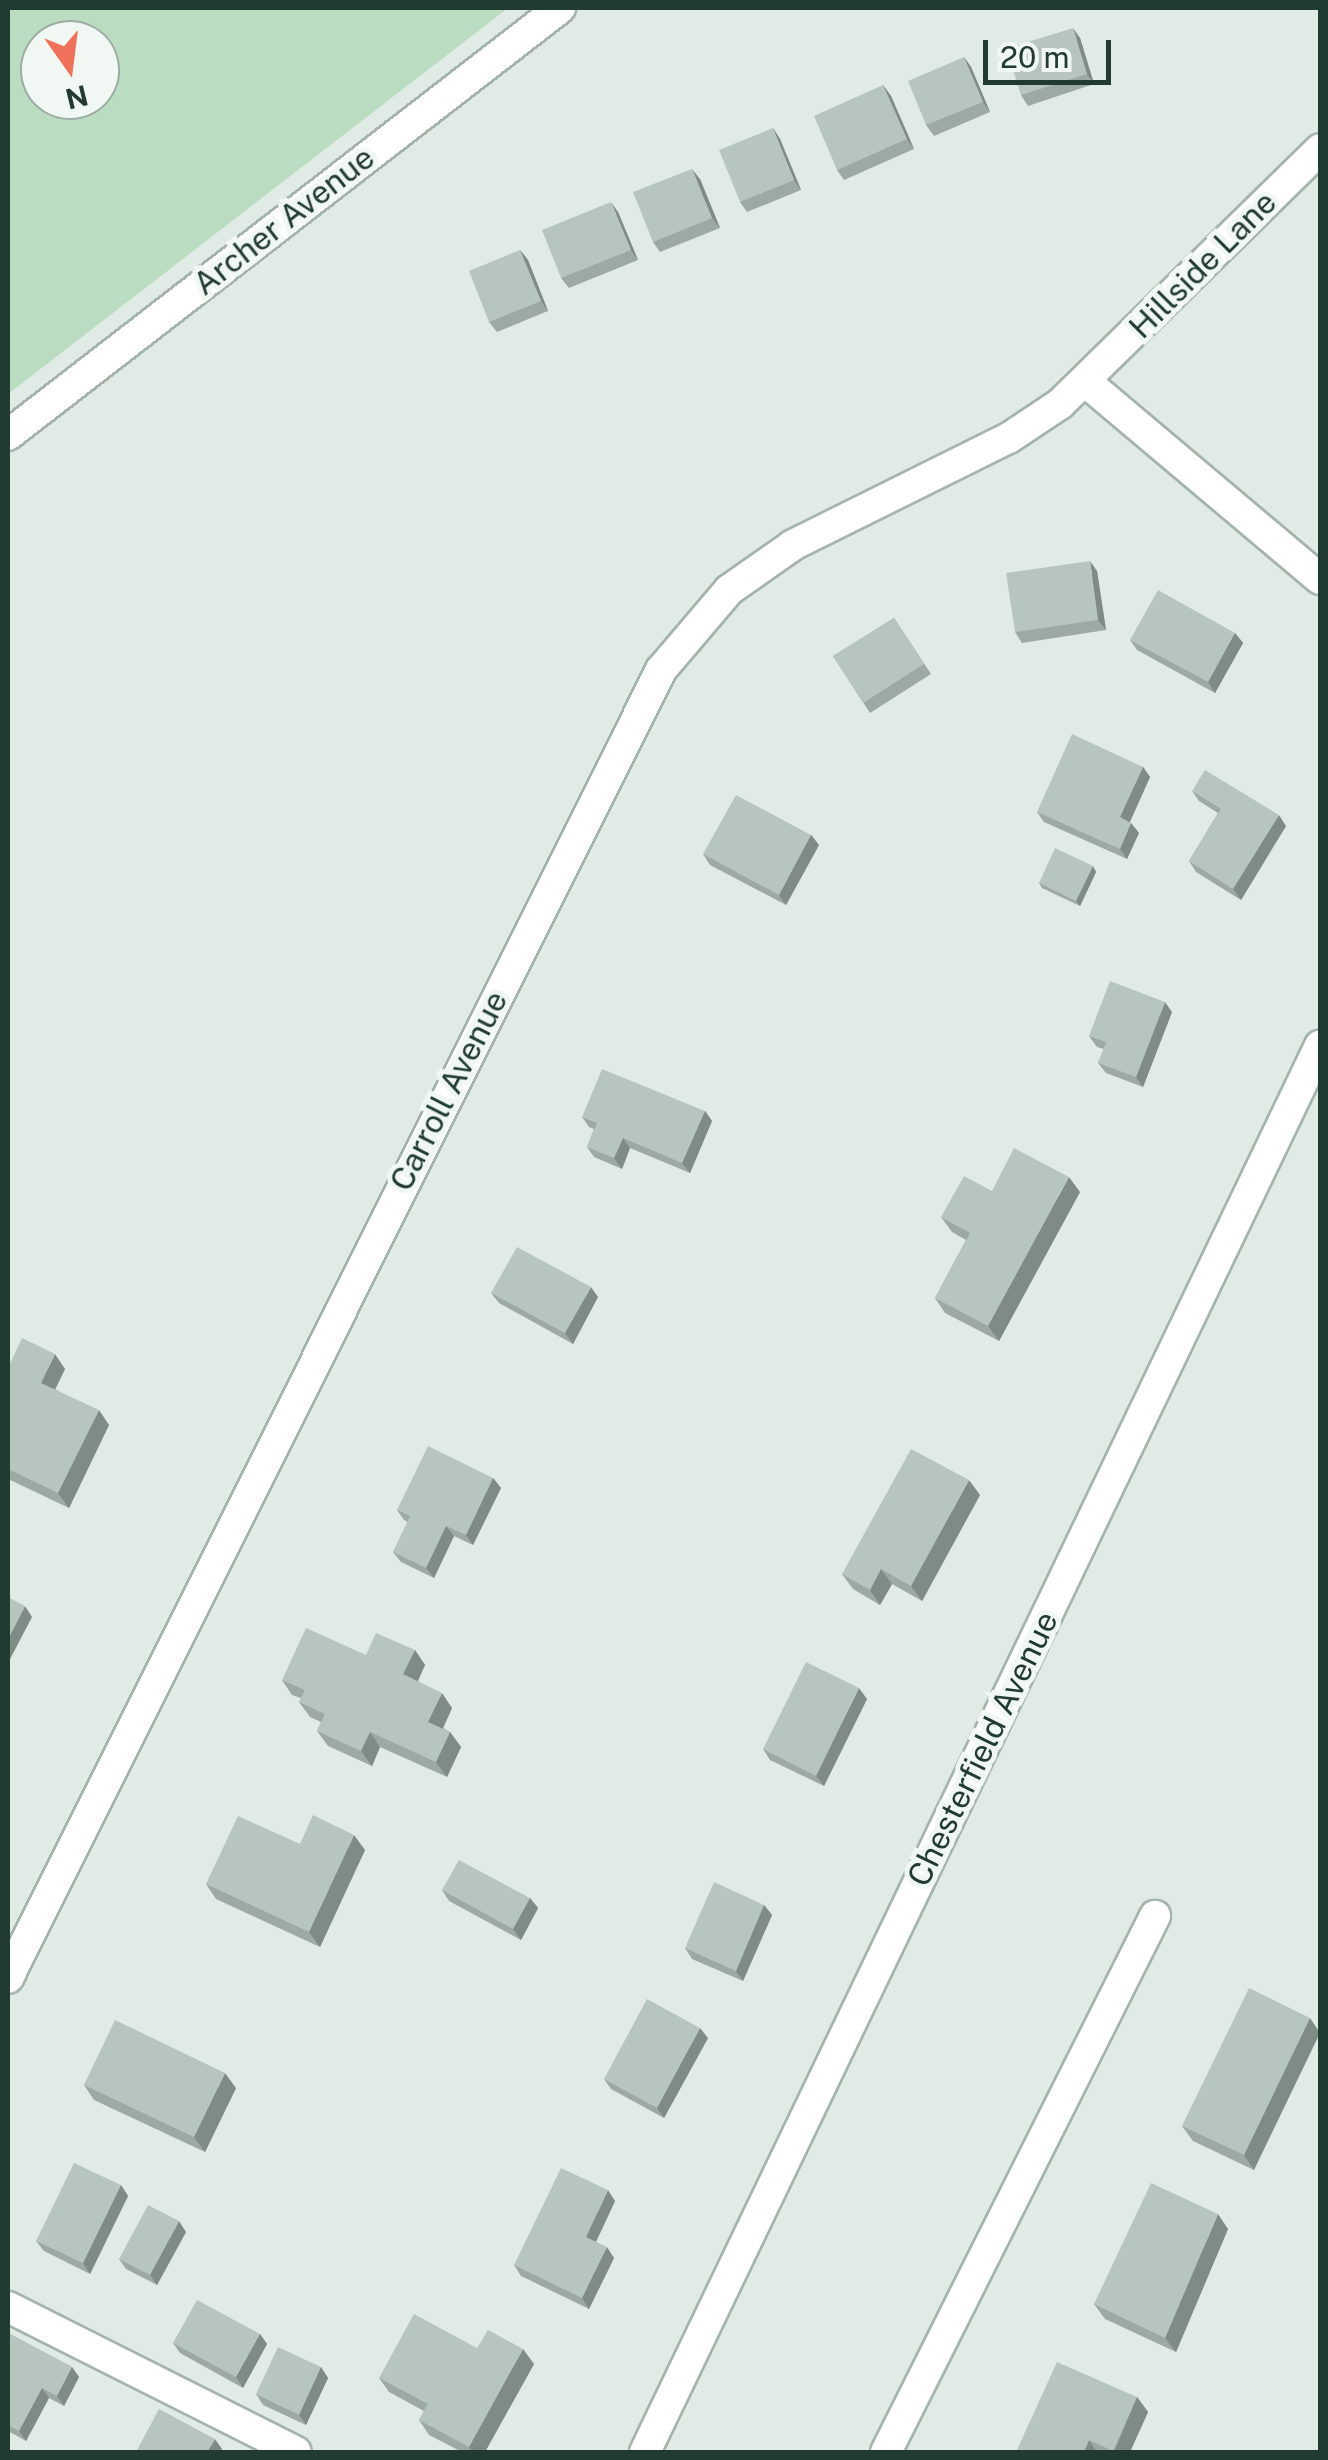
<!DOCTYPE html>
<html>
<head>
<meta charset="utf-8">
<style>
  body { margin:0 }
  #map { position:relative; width:1328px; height:2460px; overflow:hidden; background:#e1ebe6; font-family:"Public Sans",sans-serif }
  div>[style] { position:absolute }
  .green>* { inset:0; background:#badcc0 }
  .roads { filter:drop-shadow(2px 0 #a4b3ac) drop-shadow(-2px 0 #a4b3ac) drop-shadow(0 2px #a4b3ac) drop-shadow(0 -2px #a4b3ac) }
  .minor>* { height:30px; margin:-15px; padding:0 15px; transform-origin:15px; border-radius:15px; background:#fff }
  .wall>* { inset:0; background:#9daaa3 }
  .shaded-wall>* { inset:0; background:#7f8b85 }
  .building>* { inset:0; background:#b6c6be }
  span { translate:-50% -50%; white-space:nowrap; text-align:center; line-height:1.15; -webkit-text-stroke:10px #f1f8f4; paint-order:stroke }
  .street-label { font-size:32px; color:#213b32 }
  .frame { position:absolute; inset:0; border:10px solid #213b32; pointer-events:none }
  .north { position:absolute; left:20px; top:20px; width:100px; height:100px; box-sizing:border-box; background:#f1f8f4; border:2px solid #9eaca6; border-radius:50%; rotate:166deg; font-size:28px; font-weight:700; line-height:40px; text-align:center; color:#213b32 }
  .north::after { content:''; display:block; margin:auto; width:35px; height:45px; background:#f0715a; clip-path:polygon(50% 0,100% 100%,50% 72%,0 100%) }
  .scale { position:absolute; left:983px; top:40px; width:128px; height:45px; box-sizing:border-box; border:5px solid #213b32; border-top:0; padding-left:12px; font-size:30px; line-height:35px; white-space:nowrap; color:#213b32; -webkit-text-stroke:8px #f1f8f4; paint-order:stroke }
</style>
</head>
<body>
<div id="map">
  <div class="green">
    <div style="clip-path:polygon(evenodd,8px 8px,508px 8px,8px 394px,8px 8px,40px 40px,100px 40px,100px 100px,40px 100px,40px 40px)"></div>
  </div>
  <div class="roads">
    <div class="minor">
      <div style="left:1086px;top:382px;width:306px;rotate:40.1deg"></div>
      <div style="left:8px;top:435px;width:698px;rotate:-37.72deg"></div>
      <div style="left:8px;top:1978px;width:1462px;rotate:-63.47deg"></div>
      <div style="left:661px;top:670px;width:105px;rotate:-49.6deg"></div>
      <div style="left:729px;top:590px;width:78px;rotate:-35.1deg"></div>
      <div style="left:793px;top:545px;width:241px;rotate:-26.4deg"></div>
      <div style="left:1009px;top:438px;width:61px;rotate:-33.7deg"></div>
      <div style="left:1060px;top:404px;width:364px;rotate:-44.4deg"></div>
      <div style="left:8px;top:2307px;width:322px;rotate:26.7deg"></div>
      <div style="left:645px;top:2452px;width:1560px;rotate:-64.36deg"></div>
      <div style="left:886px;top:2452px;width:600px;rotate:-63.35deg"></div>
    </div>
  </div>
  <div class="wall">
    <div style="clip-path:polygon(1080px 38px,1094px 84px,1028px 106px,1021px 95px)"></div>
    <div style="clip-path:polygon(964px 57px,971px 67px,990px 112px,934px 136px,926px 125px)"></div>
    <div style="clip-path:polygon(883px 85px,891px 96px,914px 149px,844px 180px,837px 170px)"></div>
    <div style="clip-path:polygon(773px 128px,780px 139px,801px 190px,747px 212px,740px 202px)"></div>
    <div style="clip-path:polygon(700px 179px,720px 228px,660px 252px,653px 242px)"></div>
    <div style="clip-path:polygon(618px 212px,638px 260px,569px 288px,561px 278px)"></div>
    <div style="clip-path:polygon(520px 250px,528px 260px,548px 311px,497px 332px,489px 322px)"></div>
    <div style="clip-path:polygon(1097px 571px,1106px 630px,1022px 643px,1015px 632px)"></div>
    <div style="clip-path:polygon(894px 618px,931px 674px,870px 713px,833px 656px)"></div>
    <div style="clip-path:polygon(1235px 633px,1243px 643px,1215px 693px,1137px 650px,1130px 640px)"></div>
    <div style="clip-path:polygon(1143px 767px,1150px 777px,1130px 822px,1139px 833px,1127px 859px,1044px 822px,1037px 812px)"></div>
    <div style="clip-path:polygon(1192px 791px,1286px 826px,1241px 900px,1196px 872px,1189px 861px,1218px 813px,1199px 801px)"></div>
    <div style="clip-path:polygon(811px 835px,819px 845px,786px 905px,710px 865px,703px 854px)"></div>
    <div style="clip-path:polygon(1093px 866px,1096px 872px,1080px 906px,1042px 888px,1039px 883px)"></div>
    <div style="clip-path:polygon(1172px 1012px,1143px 1087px,1106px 1073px,1098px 1063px,1104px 1049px,1097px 1047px,1089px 1036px)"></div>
    <div style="clip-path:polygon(705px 1111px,712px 1121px,690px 1173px,630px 1148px,622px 1169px,594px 1157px,587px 1147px,594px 1129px,589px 1127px,582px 1117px)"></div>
    <div style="clip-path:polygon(1080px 1192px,999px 1341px,945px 1313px,935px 1298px,966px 1240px,952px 1232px,941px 1217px)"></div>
    <div style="clip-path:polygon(491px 1293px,598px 1297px,573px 1344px,499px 1303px)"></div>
    <div style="clip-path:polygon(8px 1368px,65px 1369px,55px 1389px,109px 1425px,69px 1508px,8px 1479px)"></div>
    <div style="clip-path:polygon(493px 1478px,501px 1488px,473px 1545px,454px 1536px,434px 1578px,401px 1562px,393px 1552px,408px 1522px,404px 1520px,397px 1510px)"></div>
    <div style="clip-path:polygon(980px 1495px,922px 1601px,892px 1584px,880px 1605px,853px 1589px,842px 1574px)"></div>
    <div style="clip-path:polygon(415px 1650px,425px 1665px,418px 1681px,452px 1708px,443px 1728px,450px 1732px,461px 1747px,447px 1777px,380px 1747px,372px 1766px,328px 1746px,317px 1731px,321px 1722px,310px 1717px,299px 1702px,301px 1698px,292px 1695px,282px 1680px,366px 1655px)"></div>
    <div style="clip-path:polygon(867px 1699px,824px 1786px,770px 1760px,763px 1749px)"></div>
    <div style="clip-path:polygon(300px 1844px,365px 1850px,320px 1947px,216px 1899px,206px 1884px)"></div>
    <div style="clip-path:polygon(442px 1890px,530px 1898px,538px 1908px,521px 1940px,449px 1901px)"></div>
    <div style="clip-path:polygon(764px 1905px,772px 1915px,743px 1981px,692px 1959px,685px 1948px)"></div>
    <div style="clip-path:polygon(1310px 2018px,1254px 2170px,1193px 2141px,1182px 2126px)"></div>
    <div style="clip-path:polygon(708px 2038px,664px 2118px,611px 2089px,604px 2079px)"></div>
    <div style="clip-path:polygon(84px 2085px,236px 2088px,205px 2152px,94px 2100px)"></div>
    <div style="clip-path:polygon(121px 2185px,128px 2196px,90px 2274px,44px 2251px,36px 2241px)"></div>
    <div style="clip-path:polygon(615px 2201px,596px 2242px,614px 2258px,589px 2309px,521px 2276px,514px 2265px)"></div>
    <div style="clip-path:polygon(1228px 2229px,1176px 2352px,1105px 2319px,1094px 2304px)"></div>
    <div style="clip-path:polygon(186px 2232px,157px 2285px,126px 2269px,119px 2259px)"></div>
    <div style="clip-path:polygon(8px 2333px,72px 2367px,79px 2377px,64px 2406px,49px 2398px,26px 2441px,8px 2431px)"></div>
    <div style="clip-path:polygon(260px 2334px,267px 2344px,243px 2388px,180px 2353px,173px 2343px)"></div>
    <div style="clip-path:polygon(477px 2348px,534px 2364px,485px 2452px,462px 2452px,429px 2435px,419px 2420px,424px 2411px,389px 2392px,379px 2378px)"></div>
    <div style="clip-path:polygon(321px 2367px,328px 2378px,306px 2425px,263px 2405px,256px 2394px)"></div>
    <div style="clip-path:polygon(1137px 2397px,1148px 2412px,1130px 2452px,1016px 2452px)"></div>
  </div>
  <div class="shaded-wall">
    <div style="clip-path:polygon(1073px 28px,1080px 38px,1094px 84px,1087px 74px)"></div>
    <div style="clip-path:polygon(964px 57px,971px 67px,990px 112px,983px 102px)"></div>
    <div style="clip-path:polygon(883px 85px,891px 96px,914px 149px,907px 139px)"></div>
    <div style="clip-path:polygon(773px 128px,780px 139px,801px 190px,794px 180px)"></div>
    <div style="clip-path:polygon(692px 169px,700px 179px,720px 228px,712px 218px)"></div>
    <div style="clip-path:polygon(611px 202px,618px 212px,638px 260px,631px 250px)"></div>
    <div style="clip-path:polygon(520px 250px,528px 260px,548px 311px,541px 301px)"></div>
    <div style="clip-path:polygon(1090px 561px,1097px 571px,1106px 630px,1098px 620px)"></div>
    <div style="clip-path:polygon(1235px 633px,1243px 643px,1215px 693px,1208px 682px)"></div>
    <div style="clip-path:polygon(1143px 767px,1150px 777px,1127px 828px,1120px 817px)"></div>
    <div style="clip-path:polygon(1279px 815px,1286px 826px,1241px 900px,1233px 889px)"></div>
    <div style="clip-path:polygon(1131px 823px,1139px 833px,1127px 859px,1120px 849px)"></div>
    <div style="clip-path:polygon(811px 835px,819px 845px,786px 905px,779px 895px)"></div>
    <div style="clip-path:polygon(1093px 866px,1096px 872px,1080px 906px,1076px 901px)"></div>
    <div style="clip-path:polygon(1165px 1002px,1172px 1012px,1143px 1087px,1136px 1077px)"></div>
    <div style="clip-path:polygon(705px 1111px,712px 1121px,690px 1173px,682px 1163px)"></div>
    <div style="clip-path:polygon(623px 1138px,630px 1148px,622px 1169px,614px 1158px)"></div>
    <div style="clip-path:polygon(1069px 1177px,1080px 1192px,999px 1341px,988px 1326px)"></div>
    <div style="clip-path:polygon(591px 1287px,598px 1297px,573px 1344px,565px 1333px)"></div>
    <div style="clip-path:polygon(55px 1354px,65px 1369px,51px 1398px,41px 1383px)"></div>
    <div style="clip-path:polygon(99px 1410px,109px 1425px,69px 1508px,58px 1493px)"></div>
    <div style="clip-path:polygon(493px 1478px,501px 1488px,473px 1545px,466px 1535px)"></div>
    <div style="clip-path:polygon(969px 1480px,980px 1495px,922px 1601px,911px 1586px)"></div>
    <div style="clip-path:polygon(446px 1526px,454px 1536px,434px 1578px,426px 1568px)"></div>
    <div style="clip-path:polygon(881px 1569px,892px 1584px,880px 1605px,870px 1590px)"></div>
    <div style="clip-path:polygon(25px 1606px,32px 1617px,8px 1663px,8px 1639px)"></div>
    <div style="clip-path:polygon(415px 1650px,425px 1665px,414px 1689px,403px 1674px)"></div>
    <div style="clip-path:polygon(859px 1688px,867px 1699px,824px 1786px,816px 1776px)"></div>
    <div style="clip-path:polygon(442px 1693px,452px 1708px,439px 1737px,428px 1722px)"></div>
    <div style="clip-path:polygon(370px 1732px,380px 1747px,372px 1766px,361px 1751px)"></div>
    <div style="clip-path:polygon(450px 1732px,461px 1747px,447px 1777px,436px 1762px)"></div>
    <div style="clip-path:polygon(354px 1835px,365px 1850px,320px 1947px,309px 1932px)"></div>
    <div style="clip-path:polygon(530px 1898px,538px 1908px,521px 1940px,513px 1929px)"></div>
    <div style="clip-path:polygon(764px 1905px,772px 1915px,743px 1981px,736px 1971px)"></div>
    <div style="clip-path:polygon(1310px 2018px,1320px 2033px,1254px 2170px,1244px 2155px)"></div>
    <div style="clip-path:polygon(700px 2028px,708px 2038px,664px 2118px,657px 2108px)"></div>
    <div style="clip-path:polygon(225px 2073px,236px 2088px,205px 2152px,194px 2137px)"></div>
    <div style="clip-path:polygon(121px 2185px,128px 2196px,90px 2274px,83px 2263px)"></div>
    <div style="clip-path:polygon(608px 2190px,615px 2201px,593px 2248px,586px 2237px)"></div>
    <div style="clip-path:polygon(1218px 2214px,1228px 2229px,1176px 2352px,1165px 2338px)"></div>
    <div style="clip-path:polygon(179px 2221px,186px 2232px,157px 2285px,150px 2275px)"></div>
    <div style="clip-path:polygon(607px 2247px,614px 2258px,589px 2309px,582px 2298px)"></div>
    <div style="clip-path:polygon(260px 2334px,267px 2344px,243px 2388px,236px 2377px)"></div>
    <div style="clip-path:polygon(523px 2349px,534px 2364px,485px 2452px,473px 2452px,469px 2447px)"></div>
    <div style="clip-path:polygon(72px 2367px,79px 2377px,64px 2406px,57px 2396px)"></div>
    <div style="clip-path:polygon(321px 2367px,328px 2378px,306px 2425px,299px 2415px)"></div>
    <div style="clip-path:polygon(42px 2388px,49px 2398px,26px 2441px,19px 2431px)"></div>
    <div style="clip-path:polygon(1137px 2397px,1148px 2412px,1130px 2452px,1114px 2452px)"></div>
    <div style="clip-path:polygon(215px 2439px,222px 2449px,220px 2452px,207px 2452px)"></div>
    <div style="clip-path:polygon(1089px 2440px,1097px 2452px,1084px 2452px)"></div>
  </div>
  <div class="building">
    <div style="clip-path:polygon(1073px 28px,1087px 74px,1021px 95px,1006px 49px)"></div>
    <div style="clip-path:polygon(964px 57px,983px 102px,926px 125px,908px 81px)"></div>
    <div style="clip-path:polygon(883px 85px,907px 139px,837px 170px,814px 116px)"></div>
    <div style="clip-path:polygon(773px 128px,794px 180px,740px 202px,719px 150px)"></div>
    <div style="clip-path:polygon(692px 169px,712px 218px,653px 242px,633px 192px)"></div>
    <div style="clip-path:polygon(611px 202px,631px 250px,561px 278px,542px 230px)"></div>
    <div style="clip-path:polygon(520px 250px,541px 301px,489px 322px,469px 271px)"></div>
    <div style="clip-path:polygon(1090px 561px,1098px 620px,1015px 632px,1006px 573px)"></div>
    <div style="clip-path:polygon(1158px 590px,1235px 633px,1208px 682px,1130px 640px)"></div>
    <div style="clip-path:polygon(894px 618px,924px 664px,863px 703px,833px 656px)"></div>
    <div style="clip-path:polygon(1072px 734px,1143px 767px,1120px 817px,1131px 823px,1120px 849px,1037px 812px)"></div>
    <div style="clip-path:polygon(1205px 770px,1279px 815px,1233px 889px,1189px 861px,1221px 809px,1192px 791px)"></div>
    <div style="clip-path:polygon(736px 795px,811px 835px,779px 895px,703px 854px)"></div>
    <div style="clip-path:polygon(1055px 848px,1093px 866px,1076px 901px,1039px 883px)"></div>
    <div style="clip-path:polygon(1110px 981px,1165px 1002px,1136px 1077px,1098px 1063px,1106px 1042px,1089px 1036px)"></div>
    <div style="clip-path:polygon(602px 1069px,705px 1111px,682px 1163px,623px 1138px,614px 1158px,587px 1147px,597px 1123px,582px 1117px)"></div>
    <div style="clip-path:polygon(1014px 1148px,1069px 1177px,988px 1326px,935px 1298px,970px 1233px,941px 1217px,964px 1176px,992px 1191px)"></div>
    <div style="clip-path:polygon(517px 1247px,591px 1287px,565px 1333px,491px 1293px)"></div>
    <div style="clip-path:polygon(22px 1338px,55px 1354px,41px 1383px,99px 1410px,58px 1493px,8px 1469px,8px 1368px)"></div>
    <div style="clip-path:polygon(428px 1446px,493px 1478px,466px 1535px,446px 1526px,426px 1568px,393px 1552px,410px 1516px,397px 1510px)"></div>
    <div style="clip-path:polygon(911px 1449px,969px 1480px,911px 1586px,881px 1569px,870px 1590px,842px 1574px)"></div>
    <div style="clip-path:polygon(8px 1597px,25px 1606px,8px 1639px)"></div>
    <div style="clip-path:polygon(306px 1628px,366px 1655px,376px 1633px,415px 1650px,403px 1674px,442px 1693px,428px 1722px,450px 1732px,436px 1762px,370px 1732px,361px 1751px,317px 1731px,325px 1714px,299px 1702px,305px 1690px,282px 1680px)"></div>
    <div style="clip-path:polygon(806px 1662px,859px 1688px,816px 1776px,763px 1749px)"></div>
    <div style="clip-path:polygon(313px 1815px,354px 1835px,309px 1932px,206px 1884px,238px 1816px,300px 1844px)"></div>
    <div style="clip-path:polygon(459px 1860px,530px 1898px,513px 1929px,442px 1890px)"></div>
    <div style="clip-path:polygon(714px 1882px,764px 1905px,736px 1971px,685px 1948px)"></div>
    <div style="clip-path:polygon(1249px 1988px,1310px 2018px,1244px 2155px,1182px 2126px)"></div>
    <div style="clip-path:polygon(647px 1999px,700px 2028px,657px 2108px,604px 2079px)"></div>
    <div style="clip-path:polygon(115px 2020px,225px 2073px,194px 2137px,84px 2085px)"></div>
    <div style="clip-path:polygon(74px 2163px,121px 2185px,83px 2263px,36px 2241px)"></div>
    <div style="clip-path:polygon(561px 2168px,608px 2190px,586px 2237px,607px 2247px,582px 2298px,514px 2265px)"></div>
    <div style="clip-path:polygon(1151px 2183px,1218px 2214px,1165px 2338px,1094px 2304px)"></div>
    <div style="clip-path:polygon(148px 2205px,179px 2221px,150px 2275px,119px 2259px)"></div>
    <div style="clip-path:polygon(197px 2300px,260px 2334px,236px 2377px,173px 2343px)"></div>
    <div style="clip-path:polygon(414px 2314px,477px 2348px,488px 2330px,523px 2349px,469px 2447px,419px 2420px,428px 2404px,379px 2378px)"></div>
    <div style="clip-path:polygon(8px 2333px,72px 2367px,57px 2396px,42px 2388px,19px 2431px,8px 2425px)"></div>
    <div style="clip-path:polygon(278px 2347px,321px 2367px,299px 2415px,256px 2394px)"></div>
    <div style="clip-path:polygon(1057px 2362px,1137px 2397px,1113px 2451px,1089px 2440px,1084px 2452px,1016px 2452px)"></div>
    <div style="clip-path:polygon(159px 2409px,215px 2439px,207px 2452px,136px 2452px)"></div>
  </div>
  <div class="street-label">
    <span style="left:284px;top:221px;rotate:-38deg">Archer Avenue</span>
    <span style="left:1203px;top:265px;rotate:-45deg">Hillside Lane</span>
    <span style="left:449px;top:1091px;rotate:-63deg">Carroll Avenue</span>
    <span style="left:983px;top:1749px;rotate:-64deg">Chesterfield Avenue</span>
  </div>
  <div class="frame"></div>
  <div class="north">N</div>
  <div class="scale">20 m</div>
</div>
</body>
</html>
